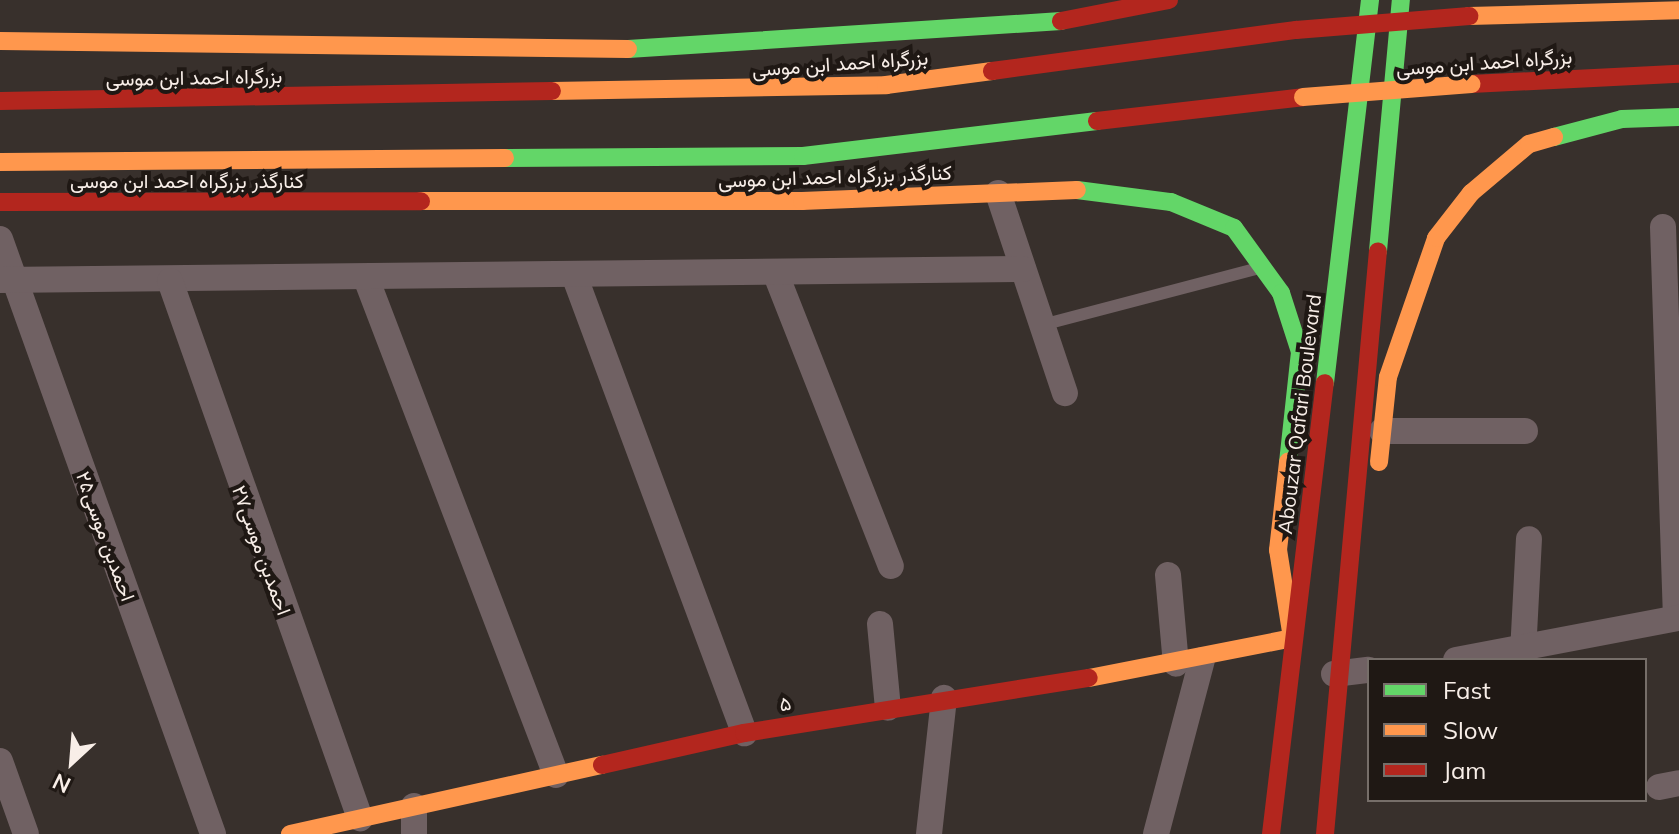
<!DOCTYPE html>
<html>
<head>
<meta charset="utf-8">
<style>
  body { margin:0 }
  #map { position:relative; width:1679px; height:834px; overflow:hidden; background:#38302c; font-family:Mulish,Vazirmatn,sans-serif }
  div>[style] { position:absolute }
  .lane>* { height:12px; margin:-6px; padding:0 6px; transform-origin:6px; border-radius:6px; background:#706163 }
  .street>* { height:26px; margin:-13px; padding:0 13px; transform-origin:13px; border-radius:13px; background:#706163 }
  .fast>* { height:18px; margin:-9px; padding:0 9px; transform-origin:9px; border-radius:9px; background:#63d668 }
  .slow>* { height:18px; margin:-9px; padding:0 9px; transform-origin:9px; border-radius:9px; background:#ff974d }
  .jam>* { height:18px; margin:-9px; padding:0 9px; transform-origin:9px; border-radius:9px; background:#b3261e }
  .slow-bridge>* { height:18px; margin:-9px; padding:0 9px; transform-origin:9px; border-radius:9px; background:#ff974d }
  .jam-bridge>* { height:18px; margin:-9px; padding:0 9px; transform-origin:9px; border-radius:9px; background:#b3261e }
  span { translate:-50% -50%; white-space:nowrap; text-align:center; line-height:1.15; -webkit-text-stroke:8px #1f1814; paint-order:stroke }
  .street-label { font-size:20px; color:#f8eee8 }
  .legend { position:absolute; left:1367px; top:658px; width:280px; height:144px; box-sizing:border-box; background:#1f1814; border:2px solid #766e69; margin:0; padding:10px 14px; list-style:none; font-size:24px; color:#f8eee8 }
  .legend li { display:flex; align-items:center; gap:16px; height:40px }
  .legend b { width:40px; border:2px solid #766e69 }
  .north { position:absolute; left:32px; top:722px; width:80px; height:80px; -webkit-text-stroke:6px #1f1814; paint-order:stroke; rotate:206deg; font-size:22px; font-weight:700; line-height:32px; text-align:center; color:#f8eee8 }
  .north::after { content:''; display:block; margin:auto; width:28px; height:36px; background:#f8eee8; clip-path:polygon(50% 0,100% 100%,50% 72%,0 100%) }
</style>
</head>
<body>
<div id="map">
  <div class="lane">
    <div style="left:1042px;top:325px;width:225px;rotate:-14.7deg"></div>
  </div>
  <div class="street">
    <div style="left:998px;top:193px;width:211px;rotate:71.5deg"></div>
    <div style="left:1663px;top:227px;width:391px;rotate:88.1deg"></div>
    <div style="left:0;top:239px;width:632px;rotate:70.3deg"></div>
    <div style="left:775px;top:272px;width:316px;rotate:68.5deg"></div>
    <div style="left:574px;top:275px;width:489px;rotate:69.6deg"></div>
    <div style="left:366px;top:278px;width:532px;rotate:69.08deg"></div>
    <div style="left:0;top:280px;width:1023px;rotate:-0.62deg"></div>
    <div style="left:170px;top:281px;width:570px;rotate:70.52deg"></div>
    <div style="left:1382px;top:431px;width:143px"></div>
    <div style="left:1168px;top:575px;width:89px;rotate:84.9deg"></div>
    <div style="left:880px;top:624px;width:84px;rotate:84.6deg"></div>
    <div style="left:1523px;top:653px;width:114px;rotate:-87deg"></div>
    <div style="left:1456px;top:660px;width:227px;rotate:-10.7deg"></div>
    <div style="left:1334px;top:674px;width:35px;rotate:-7deg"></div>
    <div style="left:0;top:761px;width:77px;rotate:70.4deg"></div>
    <div style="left:1659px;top:787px;width:20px;rotate:-11deg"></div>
    <div style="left:414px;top:806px;width:28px;rotate:90deg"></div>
    <div style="left:929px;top:834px;width:137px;rotate:-83.7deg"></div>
    <div style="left:1156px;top:834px;width:180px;rotate:-75.2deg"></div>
  </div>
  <div class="fast">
    <div style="left:628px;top:49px;width:434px;rotate:-3.7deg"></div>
    <div style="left:1554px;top:137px;width:70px;rotate:-14.8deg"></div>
    <div style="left:1622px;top:119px;width:57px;rotate:-2deg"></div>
    <div style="left:505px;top:158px;width:298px;rotate:-0.4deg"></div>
    <div style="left:803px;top:156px;width:296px;rotate:-6.8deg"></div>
    <div style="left:1077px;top:190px;width:95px;rotate:7.3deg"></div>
    <div style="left:1171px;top:202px;width:68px;rotate:22.4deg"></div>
    <div style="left:1234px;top:228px;width:80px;rotate:54.1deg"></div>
    <div style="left:1281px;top:293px;width:62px;rotate:72.1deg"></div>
    <div style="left:1300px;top:352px;width:111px;rotate:96.2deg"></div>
    <div style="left:1378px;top:251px;width:252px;rotate:-84.8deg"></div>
    <div style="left:1325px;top:383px;width:386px;rotate:-83.3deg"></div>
  </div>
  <div class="slow">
    <div style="left:1469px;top:16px;width:210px;rotate:-1.6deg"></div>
    <div style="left:0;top:41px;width:628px;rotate:0.73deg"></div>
    <div style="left:552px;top:91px;width:334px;rotate:-1deg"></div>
    <div style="left:886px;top:85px;width:107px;rotate:-7.5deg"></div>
    <div style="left:0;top:162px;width:505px;rotate:-0.45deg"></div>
    <div style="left:421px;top:201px;width:381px"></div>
    <div style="left:802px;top:201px;width:275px;rotate:-2.3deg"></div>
    <div style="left:1379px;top:462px;width:85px;rotate:-84deg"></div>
    <div style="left:1388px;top:377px;width:147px;rotate:-70.9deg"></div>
    <div style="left:1436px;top:238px;width:57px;rotate:-52.1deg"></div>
    <div style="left:1471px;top:193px;width:76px;rotate:-40.2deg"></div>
    <div style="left:1529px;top:144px;width:26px;rotate:-16deg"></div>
    <div style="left:1089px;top:678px;width:207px;rotate:-11.1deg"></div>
    <div style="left:1292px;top:638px;width:89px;rotate:-99deg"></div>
    <div style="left:1278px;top:550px;width:89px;rotate:-83.5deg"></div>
    <div style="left:290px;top:834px;width:320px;rotate:-12.5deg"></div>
  </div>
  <div class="jam">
    <div style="left:1061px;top:21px;width:110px;rotate:-11deg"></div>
    <div style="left:992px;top:71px;width:307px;rotate:-7.7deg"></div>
    <div style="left:1471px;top:84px;width:208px;rotate:-2.8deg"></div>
    <div style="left:0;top:101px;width:552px;rotate:-1.04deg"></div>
    <div style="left:1097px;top:121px;width:207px;rotate:-6.6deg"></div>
    <div style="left:0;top:202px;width:421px;rotate:-0.1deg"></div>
    <div style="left:602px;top:765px;width:146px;rotate:-12.7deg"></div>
    <div style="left:744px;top:733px;width:349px;rotate:-9.1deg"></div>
    <div style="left:1271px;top:834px;width:454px;rotate:-83.2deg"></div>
    <div style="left:1325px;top:834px;width:585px;rotate:-84.81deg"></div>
  </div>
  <div class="slow-bridge">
    <div style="left:1303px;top:97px;width:169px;rotate:-4.4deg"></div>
  </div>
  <div class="jam-bridge">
    <div style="left:1296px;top:30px;width:174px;rotate:-4.6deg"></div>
  </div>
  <div class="street-label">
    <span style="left:1484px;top:62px;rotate:-4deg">بزرگراه احمد ابن موسی</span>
    <span style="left:840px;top:63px;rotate:-4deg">بزرگراه احمد ابن موسی</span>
    <span style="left:194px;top:77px;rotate:-1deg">بزرگراه احمد ابن موسی</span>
    <span style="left:835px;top:176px;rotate:-2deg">کنارگذر بزرگراه احمد ابن موسی</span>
    <span style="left:187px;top:180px">کنارگذر بزرگراه احمد ابن موسی</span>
    <span style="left:1299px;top:414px;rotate:-83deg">Abouzar Qafari Boulevard</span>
    <span style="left:106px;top:536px;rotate:70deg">۲۵احمدبن موسی</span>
    <span style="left:262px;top:550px;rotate:70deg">۲۷احمدبن موسی</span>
    <span style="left:785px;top:703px;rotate:-10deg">۵</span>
  </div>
  <ul class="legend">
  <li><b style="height:10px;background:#63d668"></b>Fast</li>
  <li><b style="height:10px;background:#ff974d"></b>Slow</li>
  <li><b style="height:10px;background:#b3261e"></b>Jam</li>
  </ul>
  <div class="north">N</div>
</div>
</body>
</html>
